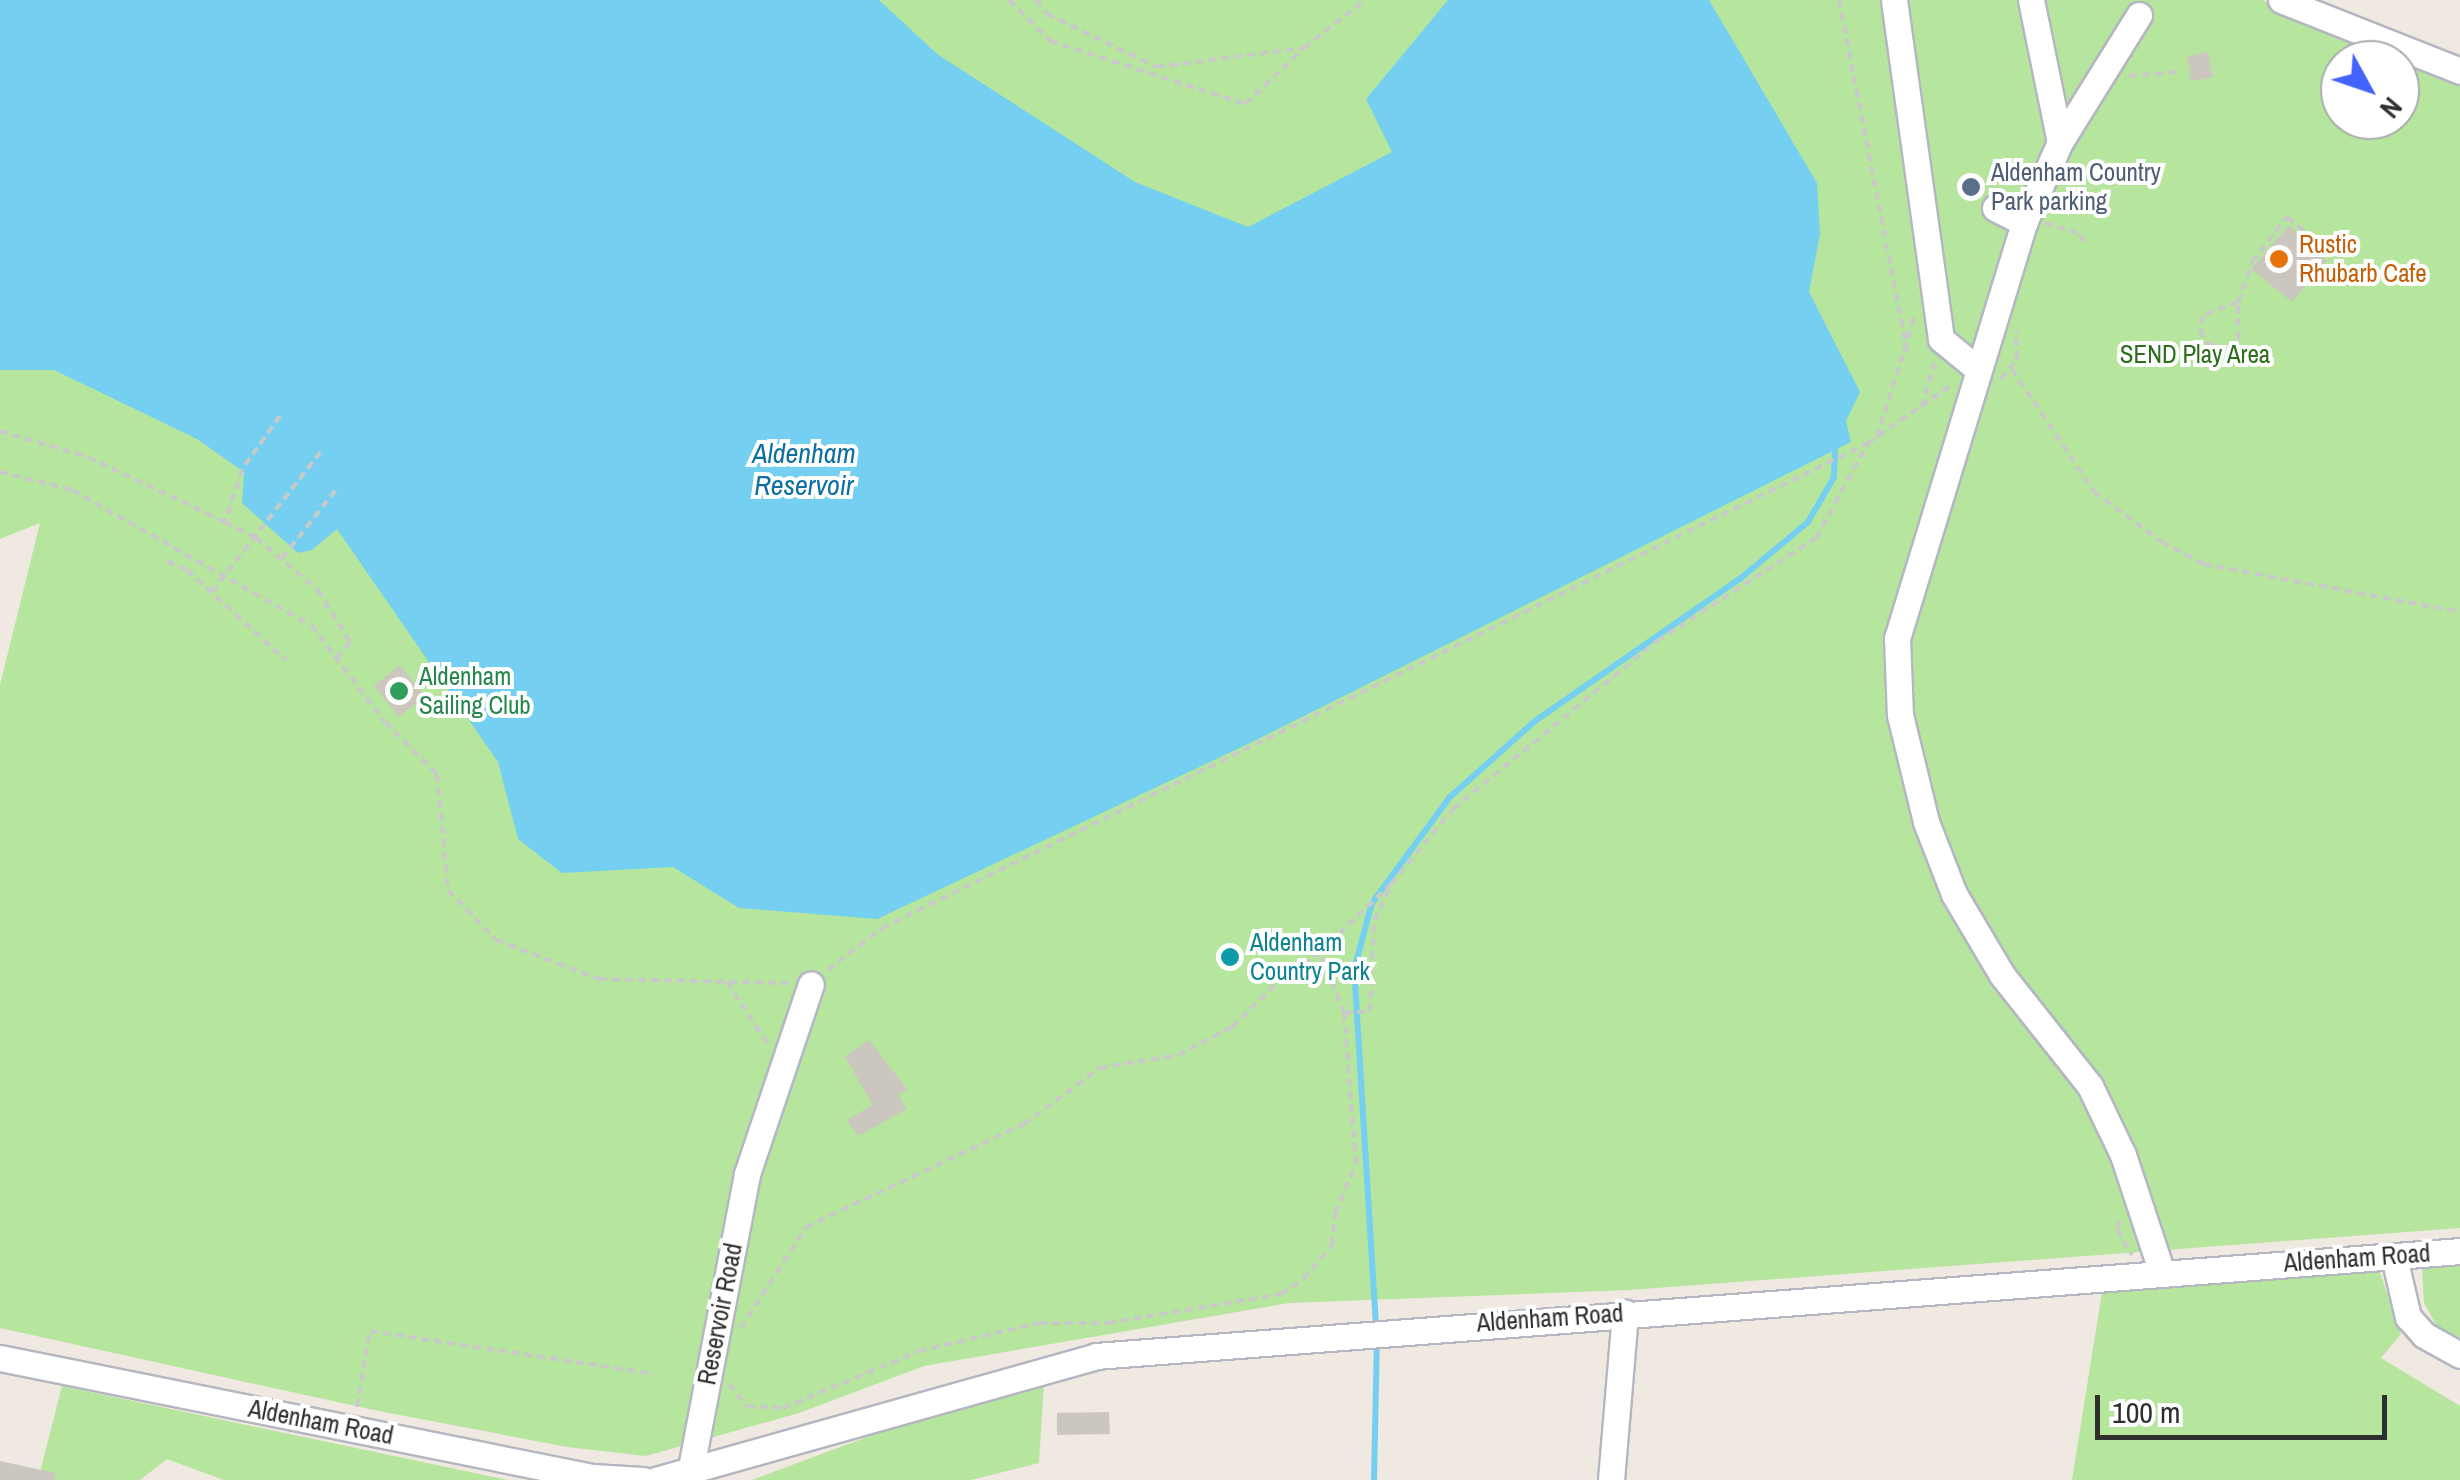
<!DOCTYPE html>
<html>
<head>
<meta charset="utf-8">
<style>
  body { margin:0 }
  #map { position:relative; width:2460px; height:1480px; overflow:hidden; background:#efe9e1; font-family:"Archivo Narrow",sans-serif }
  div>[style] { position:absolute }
  .green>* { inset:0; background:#b6e59e }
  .water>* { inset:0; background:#75cff0 }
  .stream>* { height:6px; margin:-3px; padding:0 3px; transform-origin:3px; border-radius:3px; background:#75cff0 }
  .building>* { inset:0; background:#cbc7bf }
  .path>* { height:4px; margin-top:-2px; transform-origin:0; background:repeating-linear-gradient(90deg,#c9c9c9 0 8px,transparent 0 13px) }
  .roads { filter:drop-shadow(2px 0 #b4b7c1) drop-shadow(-2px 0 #b4b7c1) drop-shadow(0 2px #b4b7c1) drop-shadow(0 -2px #b4b7c1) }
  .minor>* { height:25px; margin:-12.5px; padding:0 12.5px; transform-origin:12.5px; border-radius:12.5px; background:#fff }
  .dots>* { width:28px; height:28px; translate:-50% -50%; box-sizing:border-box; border:5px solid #fff; border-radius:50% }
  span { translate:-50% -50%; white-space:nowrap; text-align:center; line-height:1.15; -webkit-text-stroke:8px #fff; paint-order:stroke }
  .service-label { font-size:25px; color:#4e5e75 }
  .left { translate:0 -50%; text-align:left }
  .food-label { font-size:25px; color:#c56008 }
  .park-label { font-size:25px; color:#2c6e1b }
  .leisure-label { font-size:25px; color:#27864d }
  .culture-label { font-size:25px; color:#0d838f }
  .street-label { font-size:25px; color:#2e2e2e }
  .water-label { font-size:28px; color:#0d6fa3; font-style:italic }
  .north { position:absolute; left:2320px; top:40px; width:100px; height:100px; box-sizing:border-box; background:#fff; border:2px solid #ababab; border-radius:50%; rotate:130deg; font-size:28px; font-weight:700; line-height:40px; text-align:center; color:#2e2e2e }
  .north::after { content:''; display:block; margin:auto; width:35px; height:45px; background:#4264fb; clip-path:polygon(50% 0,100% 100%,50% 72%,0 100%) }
  .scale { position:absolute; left:2095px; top:1395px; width:292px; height:45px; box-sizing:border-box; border:5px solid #2e2e2e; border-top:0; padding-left:12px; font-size:30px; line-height:35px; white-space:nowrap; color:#2e2e2e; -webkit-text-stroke:8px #fff; paint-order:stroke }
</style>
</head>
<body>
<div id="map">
  <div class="green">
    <div style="clip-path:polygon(evenodd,0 0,2262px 0,2460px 79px,2460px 1228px,1629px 1290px,1289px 1303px,924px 1366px,799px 1413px,646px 1456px,567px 1447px,374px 1410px,0 1328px,0 685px,40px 523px,0 539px,0 0,2340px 60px,2400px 60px,2400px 120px,2340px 120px,2340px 60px)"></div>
    <div style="clip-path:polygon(2460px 1264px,2460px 1338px,2436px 1325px,2424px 1303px,2422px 1267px)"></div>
    <div style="clip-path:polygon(2379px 1270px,2401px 1334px,2381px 1358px,2460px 1406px,2460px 1480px,2072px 1480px,2102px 1292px)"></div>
    <div style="clip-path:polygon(1044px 1382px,1039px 1463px,971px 1480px,752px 1480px,942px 1409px)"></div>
    <div style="clip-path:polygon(62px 1386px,508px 1480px,224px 1480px,167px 1459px,140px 1480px,38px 1480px)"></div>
  </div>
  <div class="water">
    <div style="clip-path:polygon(0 0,879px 0,937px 54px,1135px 182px,1248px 227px,1392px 152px,1366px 99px,1448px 0,1709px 0,1817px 183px,1820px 234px,1809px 292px,1860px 392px,1846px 421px,1851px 442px,1248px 744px,877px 919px,739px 908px,673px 867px,562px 873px,518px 839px,498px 762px,337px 529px,312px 550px,298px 553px,242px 503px,244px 472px,197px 439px,54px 370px,0 370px)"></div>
  </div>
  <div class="stream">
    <div style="left:1376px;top:1326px;width:357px;rotate:-93.5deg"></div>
    <div style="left:1354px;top:970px;width:69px;rotate:-75deg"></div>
    <div style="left:1372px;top:903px;width:132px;rotate:-53.7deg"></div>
    <div style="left:1450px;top:797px;width:114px;rotate:-41.8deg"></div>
    <div style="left:1535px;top:721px;width:251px;rotate:-34.8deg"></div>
    <div style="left:1741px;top:578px;width:87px;rotate:-39.9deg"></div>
    <div style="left:1808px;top:522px;width:52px;rotate:-60deg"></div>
    <div style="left:1834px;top:477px;width:27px;rotate:-88deg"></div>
    <div style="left:1374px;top:1480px;width:142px;rotate:-88.8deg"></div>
  </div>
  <div class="building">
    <div style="clip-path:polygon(2208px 52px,2213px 78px,2191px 81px,2187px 56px)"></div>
    <div style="clip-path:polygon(2289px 225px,2327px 261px,2292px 302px,2251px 269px)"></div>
    <div style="clip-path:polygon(400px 665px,425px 696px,399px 717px,374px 686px)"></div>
    <div style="clip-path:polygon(869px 1040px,907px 1089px,898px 1095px,907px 1109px,858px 1136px,847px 1120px,872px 1105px,845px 1056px)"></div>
    <div style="clip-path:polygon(1109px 1412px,1110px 1434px,1057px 1435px,1057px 1413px)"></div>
    <div style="clip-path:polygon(0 1461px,55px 1473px,55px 1480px,0 1480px)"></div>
  </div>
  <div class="path">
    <div style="left:1009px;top:0;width:58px;rotate:45deg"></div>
    <div style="left:1050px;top:41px;width:205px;rotate:17.9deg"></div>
    <div style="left:1245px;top:104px;width:81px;rotate:-43.5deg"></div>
    <div style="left:1036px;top:0;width:18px;rotate:52deg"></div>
    <div style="left:1047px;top:14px;width:122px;rotate:25.7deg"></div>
    <div style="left:1157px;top:67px;width:148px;rotate:-7.4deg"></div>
    <div style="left:1304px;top:48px;width:78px;rotate:-38.2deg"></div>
    <div style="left:1839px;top:0;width:358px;rotate:79deg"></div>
    <div style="left:2129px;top:76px;width:49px;rotate:-4.7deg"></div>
    <div style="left:2045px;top:223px;width:37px;rotate:17deg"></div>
    <div style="left:2080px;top:234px;width:12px;rotate:70deg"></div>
    <div style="left:2238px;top:302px;width:37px;rotate:160deg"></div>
    <div style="left:2203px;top:315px;width:15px;rotate:101deg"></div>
    <div style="left:2200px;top:330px;width:14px;rotate:65deg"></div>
    <div style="left:2206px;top:343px;width:22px;rotate:13deg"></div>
    <div style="left:2227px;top:348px;width:15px;rotate:-37deg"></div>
    <div style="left:2239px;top:339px;width:37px;rotate:-92deg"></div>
    <div style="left:2238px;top:302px;width:42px;rotate:-70.7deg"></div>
    <div style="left:2252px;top:262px;width:57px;rotate:-52.1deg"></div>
    <div style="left:2287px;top:217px;width:33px;rotate:39deg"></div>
    <div style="left:2313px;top:238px;width:6px;rotate:129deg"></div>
    <div style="left:2012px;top:369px;width:148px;rotate:56.3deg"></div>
    <div style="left:2094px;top:492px;width:84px;rotate:36.3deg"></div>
    <div style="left:2162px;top:542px;width:47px;rotate:27.6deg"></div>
    <div style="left:2204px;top:564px;width:260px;rotate:10.6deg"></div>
    <div style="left:2001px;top:379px;width:26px;rotate:-51deg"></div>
    <div style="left:2017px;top:359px;width:29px;rotate:-92deg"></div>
    <div style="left:1922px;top:407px;width:46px;rotate:-74.7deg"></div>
    <div style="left:280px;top:416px;width:65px;rotate:125.6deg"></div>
    <div style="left:242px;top:469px;width:56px;rotate:107.8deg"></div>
    <div style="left:225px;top:522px;width:35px;rotate:27deg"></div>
    <div style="left:256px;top:538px;width:81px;rotate:40deg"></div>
    <div style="left:318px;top:590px;width:61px;rotate:58.4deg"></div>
    <div style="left:350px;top:642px;width:21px;rotate:131deg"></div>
    <div style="left:0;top:431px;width:92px;rotate:16.5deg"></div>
    <div style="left:88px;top:457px;width:152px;rotate:25.4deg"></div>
    <div style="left:1877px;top:437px;width:125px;rotate:-72.7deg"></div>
    <div style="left:0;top:472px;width:74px;rotate:14deg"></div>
    <div style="left:72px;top:490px;width:274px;rotate:29.5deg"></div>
    <div style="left:311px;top:625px;width:122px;rotate:52.7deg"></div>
    <div style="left:385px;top:722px;width:74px;rotate:45deg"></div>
    <div style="left:437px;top:774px;width:117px;rotate:84.6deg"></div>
    <div style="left:448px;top:890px;width:69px;rotate:46.2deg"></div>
    <div style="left:496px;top:940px;width:110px;rotate:20.7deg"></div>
    <div style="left:599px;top:979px;width:190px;rotate:1.2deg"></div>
    <div style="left:282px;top:558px;width:90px;rotate:-51.7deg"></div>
    <div style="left:167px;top:561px;width:22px;rotate:24deg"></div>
    <div style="left:187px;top:570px;width:134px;rotate:42.3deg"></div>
    <div style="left:212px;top:592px;width:178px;rotate:-52.3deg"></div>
    <div style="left:828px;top:970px;width:68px;rotate:-37.9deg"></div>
    <div style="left:882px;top:928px;width:1099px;rotate:-26.19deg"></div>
    <div style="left:1868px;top:443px;width:103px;rotate:-34.8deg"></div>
    <div style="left:727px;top:982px;width:74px;rotate:56.5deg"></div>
    <div style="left:1344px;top:1013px;width:26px;rotate:-4deg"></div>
    <div style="left:1370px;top:1011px;width:91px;rotate:-87.5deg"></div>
    <div style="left:1374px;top:920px;width:38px;rotate:-63deg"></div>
    <div style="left:2119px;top:1220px;width:10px;rotate:101deg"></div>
    <div style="left:2117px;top:1230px;width:29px;rotate:59deg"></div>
    <div style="left:741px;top:1328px;width:120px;rotate:-57.2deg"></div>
    <div style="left:806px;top:1227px;width:241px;rotate:-25.3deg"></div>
    <div style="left:1024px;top:1124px;width:94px;rotate:-36.4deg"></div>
    <div style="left:1100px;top:1068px;width:79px;rotate:-9.5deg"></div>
    <div style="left:1178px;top:1055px;width:61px;rotate:-27.4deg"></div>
    <div style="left:1232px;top:1027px;width:69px;rotate:-44.4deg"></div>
    <div style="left:1281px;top:979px;width:47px;rotate:-34.7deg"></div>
    <div style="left:729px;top:1384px;width:28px;rotate:51deg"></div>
    <div style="left:747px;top:1406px;width:36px;rotate:3deg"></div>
    <div style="left:783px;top:1408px;width:147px;rotate:-22.7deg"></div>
    <div style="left:919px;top:1351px;width:123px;rotate:-13.1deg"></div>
    <div style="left:1039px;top:1323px;width:69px"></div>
    <div style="left:1108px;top:1323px;width:175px;rotate:-9.5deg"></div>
    <div style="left:1281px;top:1294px;width:27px;rotate:-34deg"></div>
    <div style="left:1303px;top:1279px;width:45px;rotate:-49.5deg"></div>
    <div style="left:1332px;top:1245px;width:32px;rotate:-85deg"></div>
    <div style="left:1335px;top:1213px;width:53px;rotate:-66.8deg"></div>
    <div style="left:1356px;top:1164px;width:151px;rotate:-94.5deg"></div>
    <div style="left:1344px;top:1013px;width:66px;rotate:-111.5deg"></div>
    <div style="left:1320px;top:952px;width:98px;rotate:-43.8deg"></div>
    <div style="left:1391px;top:884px;width:97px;rotate:-50.4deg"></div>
    <div style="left:1453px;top:809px;width:264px;rotate:-39.5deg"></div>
    <div style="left:1657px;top:641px;width:189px;rotate:-32.9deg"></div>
    <div style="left:1816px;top:538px;width:108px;rotate:-61.3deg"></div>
    <div style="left:357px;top:1407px;width:77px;rotate:-80.3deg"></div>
    <div style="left:370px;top:1331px;width:288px;rotate:8.6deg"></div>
  </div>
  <div class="roads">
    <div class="minor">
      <div style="left:1894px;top:0;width:342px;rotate:82.1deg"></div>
      <div style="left:1941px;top:339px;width:44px;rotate:39.5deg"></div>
      <div style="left:2031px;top:0;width:145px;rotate:78.5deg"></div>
      <div style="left:2281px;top:0;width:193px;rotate:21.6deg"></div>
      <div style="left:2139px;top:15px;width:150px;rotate:121.9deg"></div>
      <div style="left:2060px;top:142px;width:89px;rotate:114deg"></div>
      <div style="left:2024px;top:223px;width:434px;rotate:107deg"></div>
      <div style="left:1897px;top:638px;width:77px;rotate:87.8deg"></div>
      <div style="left:1900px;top:715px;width:110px;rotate:76.3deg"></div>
      <div style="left:1926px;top:822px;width:77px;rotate:68.7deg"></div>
      <div style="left:1954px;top:894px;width:94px;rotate:59.3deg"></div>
      <div style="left:2002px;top:975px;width:142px;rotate:51.6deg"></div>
      <div style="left:2090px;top:1086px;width:76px;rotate:64.4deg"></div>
      <div style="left:2123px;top:1155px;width:121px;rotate:71.7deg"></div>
      <div style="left:1995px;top:208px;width:33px;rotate:27deg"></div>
      <div style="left:2394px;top:1257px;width:62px;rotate:76.9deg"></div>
      <div style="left:2408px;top:1317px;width:24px;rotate:48deg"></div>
      <div style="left:2424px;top:1335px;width:41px;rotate:29.1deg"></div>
      <div style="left:0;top:1358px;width:604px;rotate:11.37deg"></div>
      <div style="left:592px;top:1477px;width:51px;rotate:3.4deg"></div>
      <div style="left:690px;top:1473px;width:304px;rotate:-79.2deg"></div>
      <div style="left:747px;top:1174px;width:200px;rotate:-71.4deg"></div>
      <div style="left:656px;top:1480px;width:457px;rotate:-15.7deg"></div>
      <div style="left:1096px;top:1356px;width:1368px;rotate:-4.4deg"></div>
      <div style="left:1611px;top:1480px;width:168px;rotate:-85.2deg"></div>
    </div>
  </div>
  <div class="dots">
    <div style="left:1971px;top:187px;background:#5c6f8a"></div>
    <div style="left:2279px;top:259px;background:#e8710a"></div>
    <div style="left:399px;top:691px;background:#2e9e5b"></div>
    <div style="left:1230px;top:957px;background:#0f9aa8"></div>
  </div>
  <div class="service-label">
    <span class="left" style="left:1991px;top:187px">Aldenham Country<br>Park parking</span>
  </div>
  <div class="food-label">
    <span class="left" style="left:2299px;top:259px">Rustic<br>Rhubarb Cafe</span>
  </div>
  <div class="park-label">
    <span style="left:2195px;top:354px">SEND Play Area</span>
  </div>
  <div class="leisure-label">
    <span class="left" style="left:419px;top:691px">Aldenham<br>Sailing Club</span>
  </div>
  <div class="culture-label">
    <span class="left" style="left:1250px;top:957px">Aldenham<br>Country Park</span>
  </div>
  <div class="street-label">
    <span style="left:2357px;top:1258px;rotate:-4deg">Aldenham Road</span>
    <span style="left:720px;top:1314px;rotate:-79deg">Reservoir Road</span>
    <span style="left:1550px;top:1318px;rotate:-4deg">Aldenham Road</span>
    <span style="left:321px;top:1422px;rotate:11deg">Aldenham Road</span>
  </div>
  <div class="water-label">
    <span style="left:804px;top:469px">Aldenham<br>Reservoir</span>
  </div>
  <div class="north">N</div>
  <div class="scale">100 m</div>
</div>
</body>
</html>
